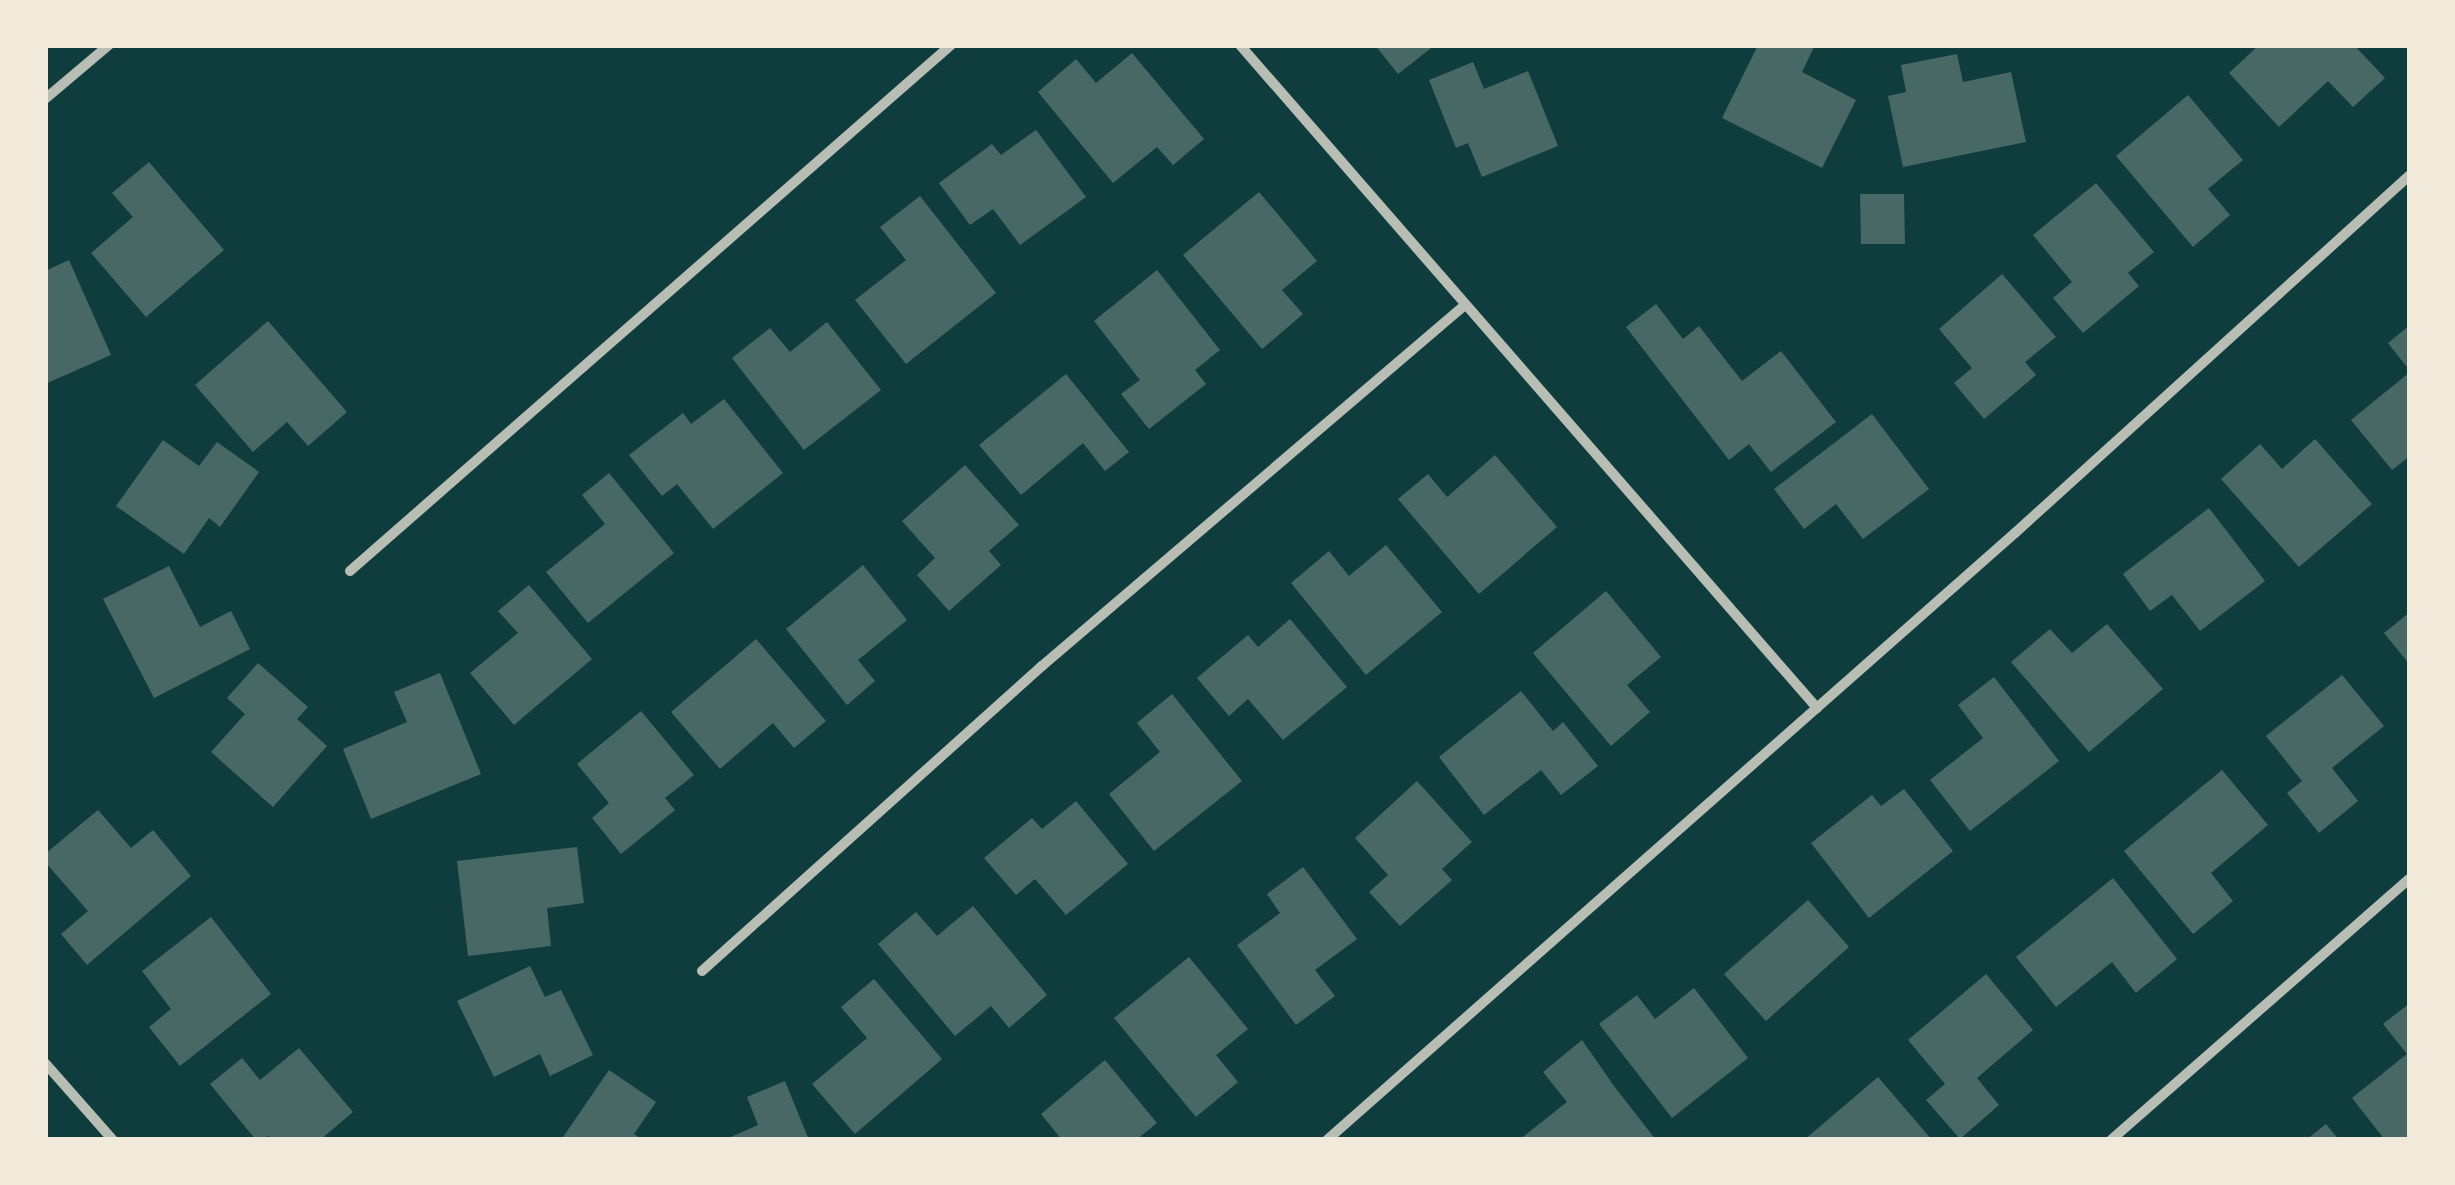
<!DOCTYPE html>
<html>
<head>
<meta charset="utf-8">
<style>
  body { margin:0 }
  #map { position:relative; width:2455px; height:1185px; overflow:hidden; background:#0f3d3e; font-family:Rubik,sans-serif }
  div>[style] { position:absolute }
  .building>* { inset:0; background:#486865 }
  .minor>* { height:10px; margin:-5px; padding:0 5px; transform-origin:5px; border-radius:5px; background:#b8beb3 }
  span { translate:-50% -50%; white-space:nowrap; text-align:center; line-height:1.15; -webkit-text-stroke:10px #f1e9da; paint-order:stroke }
  .frame { position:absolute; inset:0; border:48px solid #f1e9da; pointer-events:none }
</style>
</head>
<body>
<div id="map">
  <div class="building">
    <div style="clip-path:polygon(1375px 45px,1435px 45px,1398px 74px)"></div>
    <div style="clip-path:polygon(1758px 45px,1815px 45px,1802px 72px,1856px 100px,1822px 168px,1722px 118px)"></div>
    <div style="clip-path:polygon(2259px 45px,2354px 45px,2385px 78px,2353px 107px,2328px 81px,2279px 127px,2229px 73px)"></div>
    <div style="clip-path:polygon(1132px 53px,1204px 139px,1173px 165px,1157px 147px,1113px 183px,1038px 92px,1076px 59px,1096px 83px)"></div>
    <div style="clip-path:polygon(1957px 54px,1963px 82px,2011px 72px,2026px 142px,1903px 167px,1888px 96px,1906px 92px,1901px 65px)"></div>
    <div style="clip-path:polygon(1473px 62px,1484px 89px,1528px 71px,1558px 146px,1482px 177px,1468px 143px,1456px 148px,1429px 80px)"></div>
    <div style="clip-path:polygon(2188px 95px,2243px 160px,2208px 189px,2230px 215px,2193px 247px,2116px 156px)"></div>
    <div style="clip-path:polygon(1036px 130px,1086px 197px,1020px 245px,993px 209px,970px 225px,939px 183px,992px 144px,1001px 155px)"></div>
    <div style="clip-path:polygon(149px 162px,224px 250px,146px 317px,91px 253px,133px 217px,112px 193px)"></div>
    <div style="clip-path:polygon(2096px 183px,2154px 252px,2128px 273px,2139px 286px,2083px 333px,2053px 298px,2072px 282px,2033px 235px)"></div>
    <div style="clip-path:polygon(1259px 192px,1317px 261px,1282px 290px,1303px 314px,1262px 349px,1183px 255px)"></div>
    <div style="clip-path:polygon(1860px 194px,1904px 194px,1905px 244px,1861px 244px)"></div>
    <div style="clip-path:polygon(920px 196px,996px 293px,906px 364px,855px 300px,906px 260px,880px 227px)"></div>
    <div style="clip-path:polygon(69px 260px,111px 355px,45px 384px,45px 271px)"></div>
    <div style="clip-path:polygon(1157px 270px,1220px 350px,1195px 370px,1206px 384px,1149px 429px,1121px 394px,1140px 380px,1094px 321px)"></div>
    <div style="clip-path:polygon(2002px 274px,2056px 337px,2025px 362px,2036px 375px,1984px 419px,1954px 383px,1972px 368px,1939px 329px)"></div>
    <div style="clip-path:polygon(1656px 304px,1683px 339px,1699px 326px,1742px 381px,1781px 351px,1836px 422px,1771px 472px,1749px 444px,1729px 460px,1626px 327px)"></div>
    <div style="clip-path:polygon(268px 321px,347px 412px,308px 446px,287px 422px,253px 452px,195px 385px)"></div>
    <div style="clip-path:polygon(827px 322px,881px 390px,804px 450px,732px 358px,770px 328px,790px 352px)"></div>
    <div style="clip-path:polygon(2410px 325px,2410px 371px,2388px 343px)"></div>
    <div style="clip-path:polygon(2410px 372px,2410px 456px,2392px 470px,2351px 420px)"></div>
    <div style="clip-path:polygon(1066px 374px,1129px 452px,1105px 471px,1083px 443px,1021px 495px,979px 445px)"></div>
    <div style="clip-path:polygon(724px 399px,783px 473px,713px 529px,677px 484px,662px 496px,629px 455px,683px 413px,691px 424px)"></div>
    <div style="clip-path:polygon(1872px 414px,1929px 489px,1863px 539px,1836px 504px,1804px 529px,1774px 489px)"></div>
    <div style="clip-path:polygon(2315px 439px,2372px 504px,2299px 567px,2221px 479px,2260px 444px,2282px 469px)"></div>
    <div style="clip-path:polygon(163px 440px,199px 466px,217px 442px,259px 472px,220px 527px,209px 518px,184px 554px,116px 506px)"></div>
    <div style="clip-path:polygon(1495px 455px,1557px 527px,1479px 594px,1398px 499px,1428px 474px,1447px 497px)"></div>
    <div style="clip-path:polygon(965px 465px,1019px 525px,989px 551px,1001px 565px,949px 611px,917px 575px,935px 558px,902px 521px)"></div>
    <div style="clip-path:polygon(609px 473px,674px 553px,588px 623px,546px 572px,605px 524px,582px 495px)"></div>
    <div style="clip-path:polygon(2209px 508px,2265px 581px,2200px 631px,2172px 595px,2150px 611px,2123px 574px)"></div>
    <div style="clip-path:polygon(1386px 545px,1442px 612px,1366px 675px,1291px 583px,1329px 551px,1349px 576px)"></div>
    <div style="clip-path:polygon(863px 565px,907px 620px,858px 660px,875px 681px,847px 705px,786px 629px)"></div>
    <div style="clip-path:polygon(169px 566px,200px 627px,231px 611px,250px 649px,154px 698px,103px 599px)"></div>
    <div style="clip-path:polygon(529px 585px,592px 659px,514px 725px,470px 673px,518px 633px,498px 611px)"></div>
    <div style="clip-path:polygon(1606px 591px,1661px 657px,1627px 685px,1650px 712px,1611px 746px,1533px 653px)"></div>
    <div style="clip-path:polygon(2410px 612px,2410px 665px,2384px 633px)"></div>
    <div style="clip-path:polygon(1290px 619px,1347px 687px,1283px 740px,1248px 699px,1229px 716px,1197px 678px,1248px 635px,1258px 647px)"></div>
    <div style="clip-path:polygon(2107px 624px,2163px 689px,2089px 752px,2011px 662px,2050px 629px,2072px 653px)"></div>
    <div style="clip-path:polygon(756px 639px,826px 721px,794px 748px,773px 723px,720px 769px,671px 712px)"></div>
    <div style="clip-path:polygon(258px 663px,308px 707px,297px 719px,327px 746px,273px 807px,211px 752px,245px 714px,227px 698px)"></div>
    <div style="clip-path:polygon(440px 673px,481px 774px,371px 819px,343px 749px,407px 722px,394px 692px)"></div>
    <div style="clip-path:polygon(2342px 675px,2384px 726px,2332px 768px,2358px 801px,2319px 833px,2287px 793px,2302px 781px,2266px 736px)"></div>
    <div style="clip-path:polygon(1994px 677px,2059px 761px,1970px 831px,1930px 780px,1983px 738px,1958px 705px)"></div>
    <div style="clip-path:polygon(1521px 691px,1553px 731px,1563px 722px,1598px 766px,1561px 795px,1541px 770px,1484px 815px,1439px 757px)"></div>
    <div style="clip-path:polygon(1172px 694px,1242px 781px,1154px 851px,1109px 794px,1160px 752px,1137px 723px)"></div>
    <div style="clip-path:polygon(641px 711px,694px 775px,665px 798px,675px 810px,621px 854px,592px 818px,609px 803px,577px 764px)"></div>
    <div style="clip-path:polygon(2222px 770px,2268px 825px,2211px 873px,2233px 901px,2193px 934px,2124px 851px)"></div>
    <div style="clip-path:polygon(1417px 781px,1472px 842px,1442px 869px,1452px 880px,1400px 926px,1369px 892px,1388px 875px,1355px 838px)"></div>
    <div style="clip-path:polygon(1904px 789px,1953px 851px,1869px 918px,1811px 843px,1872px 795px,1881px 806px)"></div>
    <div style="clip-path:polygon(1076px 801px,1128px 864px,1066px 915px,1035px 879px,1016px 895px,984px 858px,1032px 818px,1042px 829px)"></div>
    <div style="clip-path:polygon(98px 810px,131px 848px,153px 830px,191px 876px,87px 965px,61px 934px,88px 911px,45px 862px,45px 854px)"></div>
    <div style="clip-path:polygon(577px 847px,584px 903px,547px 908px,551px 946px,468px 956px,457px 861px)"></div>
    <div style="clip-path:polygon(1303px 867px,1357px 939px,1315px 970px,1335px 996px,1296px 1025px,1237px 945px,1280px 913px,1267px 894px)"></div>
    <div style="clip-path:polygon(2113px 878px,2177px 959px,2136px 993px,2112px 962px,2056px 1007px,2016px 957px)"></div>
    <div style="clip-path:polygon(1808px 900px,1849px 947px,1766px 1021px,1724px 974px)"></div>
    <div style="clip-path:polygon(973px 906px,1047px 995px,1009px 1028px,991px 1006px,955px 1036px,878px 944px,916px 912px,937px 936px)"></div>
    <div style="clip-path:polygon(211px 917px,271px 994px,180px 1066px,149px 1027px,171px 1009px,142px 971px)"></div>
    <div style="clip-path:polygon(1189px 957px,1248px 1029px,1216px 1055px,1238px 1082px,1196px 1117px,1114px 1018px)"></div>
    <div style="clip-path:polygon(530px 966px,545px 997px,561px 990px,593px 1055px,550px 1076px,540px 1054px,494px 1077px,457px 1001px)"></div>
    <div style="clip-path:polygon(1986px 974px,2033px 1030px,1977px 1078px,1999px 1105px,1960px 1139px,1926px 1100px,1945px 1084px,1908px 1040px)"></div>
    <div style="clip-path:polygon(874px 979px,942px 1059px,855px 1134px,812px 1084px,867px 1038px,841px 1007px)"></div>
    <div style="clip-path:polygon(1694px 988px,1748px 1058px,1672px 1118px,1599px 1024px,1637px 995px,1655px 1019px)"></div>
    <div style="clip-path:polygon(2410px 1003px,2410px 1140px,2385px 1140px,2352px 1098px,2407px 1054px,2383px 1024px)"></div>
    <div style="clip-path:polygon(1582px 1040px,1614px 1086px,1656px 1140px,1519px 1140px,1567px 1102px,1543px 1072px)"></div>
    <div style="clip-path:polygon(299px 1048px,353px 1112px,320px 1140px,272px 1140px,269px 1136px,256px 1140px,210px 1084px,242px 1058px,260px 1080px)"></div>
    <div style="clip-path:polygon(1105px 1060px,1157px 1123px,1136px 1140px,1062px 1140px,1041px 1114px)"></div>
    <div style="clip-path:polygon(609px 1070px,656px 1102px,634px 1134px,643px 1140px,561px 1140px)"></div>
    <div style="clip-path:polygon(1878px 1077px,1932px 1140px,1804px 1140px)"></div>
    <div style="clip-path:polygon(785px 1081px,809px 1140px,724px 1140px,758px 1125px,747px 1097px)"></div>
    <div style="clip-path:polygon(2326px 1124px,2339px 1140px,2306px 1140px)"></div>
  </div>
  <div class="minor">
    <div style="left:1240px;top:45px;width:879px;rotate:48.97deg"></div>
    <div style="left:45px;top:99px;width:84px;rotate:-40.2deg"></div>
    <div style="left:350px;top:571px;width:799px;rotate:-41.19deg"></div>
    <div style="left:702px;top:971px;width:457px;rotate:-41.9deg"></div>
    <div style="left:1042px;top:666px;width:556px;rotate:-40.48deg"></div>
    <div style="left:45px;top:1063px;width:103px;rotate:48.6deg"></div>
    <div style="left:1327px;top:1140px;width:917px;rotate:-41.42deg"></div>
    <div style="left:2015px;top:533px;width:533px;rotate:-42.19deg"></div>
    <div style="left:2111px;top:1140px;width:398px;rotate:-41.2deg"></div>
  </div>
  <div class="frame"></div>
</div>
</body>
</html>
